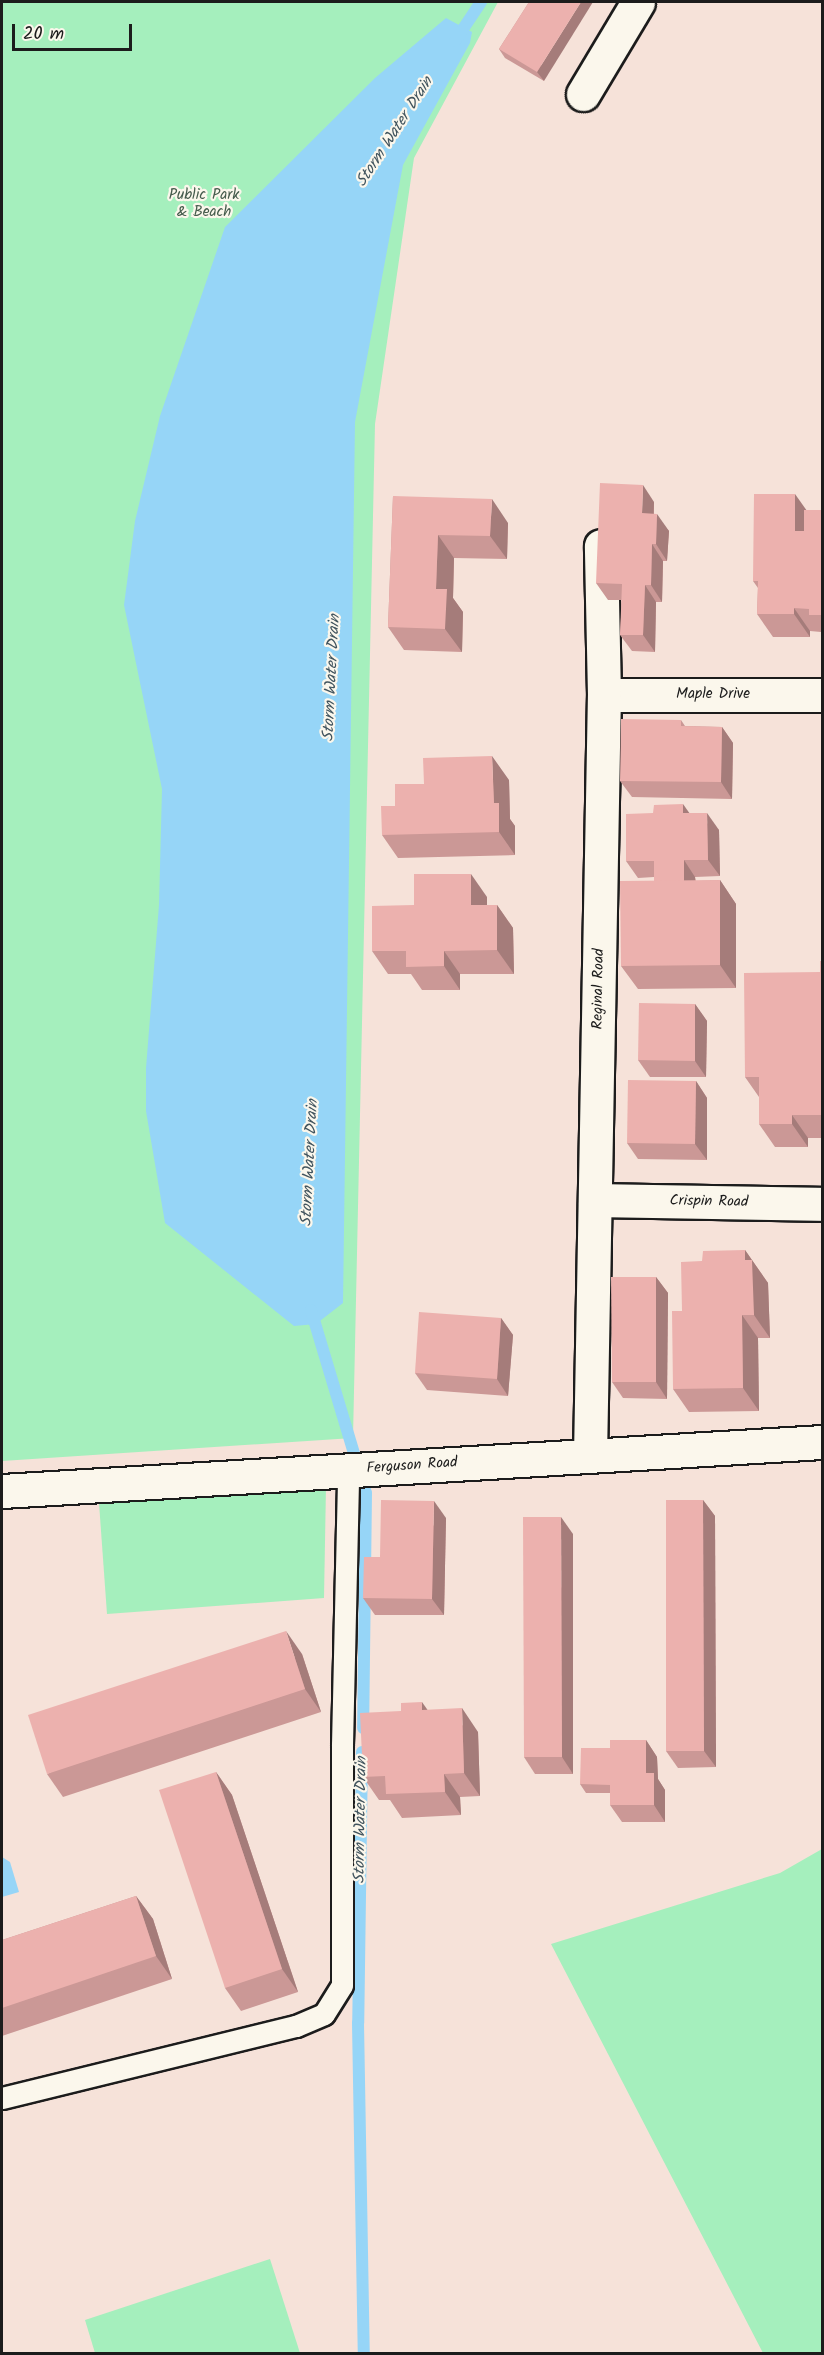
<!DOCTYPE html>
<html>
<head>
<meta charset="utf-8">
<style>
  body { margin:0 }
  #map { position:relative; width:824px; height:2355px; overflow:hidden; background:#f6e2d9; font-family:Kalam,sans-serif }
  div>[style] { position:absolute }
  .green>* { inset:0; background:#a5efbd }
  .water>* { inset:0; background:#96d5f7 }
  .stream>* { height:12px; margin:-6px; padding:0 6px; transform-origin:6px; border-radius:6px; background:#96d5f7 }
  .roads { filter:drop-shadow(2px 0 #1c1c1c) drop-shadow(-2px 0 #1c1c1c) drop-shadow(0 2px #1c1c1c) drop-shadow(0 -2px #1c1c1c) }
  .lane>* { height:21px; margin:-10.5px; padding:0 10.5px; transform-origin:10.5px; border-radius:10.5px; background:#fbf7ec }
  .street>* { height:33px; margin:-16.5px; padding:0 16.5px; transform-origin:16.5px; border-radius:16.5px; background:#fbf7ec }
  .wall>* { inset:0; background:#cb9896 }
  .shaded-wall>* { inset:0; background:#a57c7a }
  .building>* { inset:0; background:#ecb1ae }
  span { translate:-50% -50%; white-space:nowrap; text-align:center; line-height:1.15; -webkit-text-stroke:4.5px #fbf7ec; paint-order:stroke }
  .park-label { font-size:15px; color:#455b4c }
  .street-label { font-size:15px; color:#1c1c1c }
  .water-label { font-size:16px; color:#41545e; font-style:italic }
  .frame { position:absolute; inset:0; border:3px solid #1c1c1c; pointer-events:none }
  .scale { position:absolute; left:12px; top:24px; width:120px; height:27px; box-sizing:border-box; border:3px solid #1c1c1c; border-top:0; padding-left:8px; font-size:18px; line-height:21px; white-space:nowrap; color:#1c1c1c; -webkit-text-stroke:4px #fbf7ec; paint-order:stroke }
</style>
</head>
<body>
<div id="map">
  <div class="green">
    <div style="clip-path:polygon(2px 2px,498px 2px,414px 158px,375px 424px,353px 1438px,2px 1461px)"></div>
    <div style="clip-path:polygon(326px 1486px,324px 1598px,107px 1614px,99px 1503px)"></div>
    <div style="clip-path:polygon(822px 1849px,822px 2353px,763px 2353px,551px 1944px,780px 1873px)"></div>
    <div style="clip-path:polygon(270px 2259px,300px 2353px,95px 2353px,85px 2320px)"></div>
  </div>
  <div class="water">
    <div style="clip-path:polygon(446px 18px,472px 32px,470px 43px,403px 165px,355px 422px,343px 1303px,316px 1324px,294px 1326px,165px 1223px,146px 1111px,146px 1068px,159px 905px,162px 789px,124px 605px,135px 521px,160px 416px,225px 227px,375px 78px)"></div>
    <div style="clip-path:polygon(2px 1857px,10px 1862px,19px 1892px,2px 1897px)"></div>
  </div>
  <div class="stream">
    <div style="left:455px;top:41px;width:47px;rotate:-56.3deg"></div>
    <div style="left:311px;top:1310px;width:191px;rotate:73.3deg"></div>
    <div style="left:366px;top:1493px;width:235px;rotate:90.7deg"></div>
    <div style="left:362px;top:1752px;width:271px;rotate:90.8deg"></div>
    <div style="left:358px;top:2023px;width:331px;rotate:89deg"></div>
  </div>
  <div class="roads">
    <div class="lane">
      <div style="left:2px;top:2098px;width:303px;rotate:-13.8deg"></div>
      <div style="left:296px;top:2026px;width:30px;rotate:-23deg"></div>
      <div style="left:324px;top:2014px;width:34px;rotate:-58deg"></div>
      <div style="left:342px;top:1985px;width:240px;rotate:-90deg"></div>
      <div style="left:342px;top:1745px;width:264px;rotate:-88.7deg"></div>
      <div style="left:348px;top:1481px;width:13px;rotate:-129deg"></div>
    </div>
    <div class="street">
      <div style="left:583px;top:94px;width:107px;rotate:-59.1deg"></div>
      <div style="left:604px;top:695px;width:218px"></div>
      <div style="left:595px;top:1200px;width:227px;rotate:1deg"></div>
      <div style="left:590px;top:1456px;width:761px;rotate:-88.95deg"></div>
      <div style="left:604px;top:695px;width:149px;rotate:-91.2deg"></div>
      <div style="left:2px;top:1491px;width:821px;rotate:-3.42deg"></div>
    </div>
  </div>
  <div class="wall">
    <div style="clip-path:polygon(529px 2px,544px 81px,505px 58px,499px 49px)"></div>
    <div style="clip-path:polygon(393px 496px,508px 523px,507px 559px,454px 558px,453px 598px,463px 612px,462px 652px,404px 650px,388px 627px)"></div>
    <div style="clip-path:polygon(654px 502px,654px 514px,669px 531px,667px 561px,663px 561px,662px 602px,656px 602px,655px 652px,632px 651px,620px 635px,622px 600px,608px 600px,596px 583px)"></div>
    <div style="clip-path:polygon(806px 510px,822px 510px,822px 633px,821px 632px,810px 631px,810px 637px,773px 637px,757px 614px,758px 588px,753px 581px)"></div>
    <div style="clip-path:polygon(681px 720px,685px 726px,722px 727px,733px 743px,732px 799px,632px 797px,620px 781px)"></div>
    <div style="clip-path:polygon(509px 780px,510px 819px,515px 826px,515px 855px,398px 858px,382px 835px,395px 806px,424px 784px)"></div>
    <div style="clip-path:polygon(689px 813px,719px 830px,720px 876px,695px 877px,696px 881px,720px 880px,736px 904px,736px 988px,638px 989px,621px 966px,654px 881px,654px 877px,638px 878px,626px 861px)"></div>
    <div style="clip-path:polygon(487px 897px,487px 905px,497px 905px,513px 928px,514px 974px,460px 974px,460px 990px,422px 990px,411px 974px,388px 974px,372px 951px,414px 905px)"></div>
    <div style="clip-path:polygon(822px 961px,822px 1138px,808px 1138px,808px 1147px,775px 1147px,759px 1124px,759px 1097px,745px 1077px,820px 972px)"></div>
    <div style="clip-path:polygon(695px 1004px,707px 1021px,706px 1077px,650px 1077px,638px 1060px)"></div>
    <div style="clip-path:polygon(696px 1081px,707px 1098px,707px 1160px,638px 1159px,627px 1143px)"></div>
    <div style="clip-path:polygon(745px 1250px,768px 1283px,770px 1338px,758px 1338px,759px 1411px,689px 1412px,673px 1389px,682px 1311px,702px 1261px)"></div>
    <div style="clip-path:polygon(656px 1277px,668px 1293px,667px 1399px,623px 1398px,612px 1382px)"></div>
    <div style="clip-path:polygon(501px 1318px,513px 1335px,508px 1396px,427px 1390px,415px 1373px)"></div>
    <div style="clip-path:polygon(703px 1500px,715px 1516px,716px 1767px,678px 1768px,666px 1751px)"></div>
    <div style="clip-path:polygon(446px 1518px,444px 1615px,375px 1615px,363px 1598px,380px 1557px)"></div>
    <div style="clip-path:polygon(573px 1534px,573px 1774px,535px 1774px,524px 1757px)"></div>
    <div style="clip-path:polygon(302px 1654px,321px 1712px,63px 1797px,47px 1774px)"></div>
    <div style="clip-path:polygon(427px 1710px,478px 1732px,480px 1796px,460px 1797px,461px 1815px,402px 1818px,390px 1800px,379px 1800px,363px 1777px)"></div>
    <div style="clip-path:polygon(646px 1740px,657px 1757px,658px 1779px,665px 1790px,665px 1822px,622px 1822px,610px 1805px,610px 1793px,586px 1793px,580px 1784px,610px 1748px)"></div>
    <div style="clip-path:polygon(216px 1772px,232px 1795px,298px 1992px,241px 2011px,225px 1988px)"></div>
    <div style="clip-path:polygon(136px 1896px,153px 1919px,172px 1979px,2px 2036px,2px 1940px)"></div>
  </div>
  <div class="shaded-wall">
    <div style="clip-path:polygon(581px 2px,593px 2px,544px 81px,537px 72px)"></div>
    <div style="clip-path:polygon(643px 485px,654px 502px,653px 530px,642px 513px)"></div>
    <div style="clip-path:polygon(795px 494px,812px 518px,811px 554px,795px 531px)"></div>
    <div style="clip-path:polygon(492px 499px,508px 523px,507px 559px,490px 536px)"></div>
    <div style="clip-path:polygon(657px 514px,669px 531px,667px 561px,656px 544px)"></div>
    <div style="clip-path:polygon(438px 535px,454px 558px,453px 598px,463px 612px,462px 652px,445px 629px,436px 589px)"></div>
    <div style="clip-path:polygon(652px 544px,663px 561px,662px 602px,651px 585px)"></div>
    <div style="clip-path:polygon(645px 585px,656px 602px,655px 652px,643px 635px)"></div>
    <div style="clip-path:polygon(794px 608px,810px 631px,810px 637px,794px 614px)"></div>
    <div style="clip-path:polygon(722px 727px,733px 743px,732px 799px,721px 782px)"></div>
    <div style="clip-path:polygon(492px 756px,509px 780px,510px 819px,515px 826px,515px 855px,499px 832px,494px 803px)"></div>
    <div style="clip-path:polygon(683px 804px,695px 821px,683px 813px)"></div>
    <div style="clip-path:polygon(707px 813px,719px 830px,720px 876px,708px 860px)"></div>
    <div style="clip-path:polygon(684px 860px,695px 877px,696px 898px,684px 881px)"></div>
    <div style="clip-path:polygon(471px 874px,487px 897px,487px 928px,471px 905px)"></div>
    <div style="clip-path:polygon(720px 880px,736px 904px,736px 988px,720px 965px)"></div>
    <div style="clip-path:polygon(497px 905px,513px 928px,514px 974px,497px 950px)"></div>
    <div style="clip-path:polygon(444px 951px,460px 974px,460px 990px,444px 966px)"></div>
    <div style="clip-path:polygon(695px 1004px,707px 1021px,706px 1077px,695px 1061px)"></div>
    <div style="clip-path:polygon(696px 1081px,707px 1098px,707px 1160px,695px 1144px)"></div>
    <div style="clip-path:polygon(792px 1115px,808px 1138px,808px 1147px,792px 1124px)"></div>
    <div style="clip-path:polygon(745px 1250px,768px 1283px,770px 1338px,754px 1315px,745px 1260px)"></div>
    <div style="clip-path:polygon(656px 1277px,668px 1293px,667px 1399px,656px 1382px)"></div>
    <div style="clip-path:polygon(742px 1315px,758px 1338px,759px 1411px,743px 1388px)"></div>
    <div style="clip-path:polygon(501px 1318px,513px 1335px,508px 1396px,497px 1379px)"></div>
    <div style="clip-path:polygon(703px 1500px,715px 1516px,716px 1767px,704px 1751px)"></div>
    <div style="clip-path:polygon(434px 1501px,446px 1518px,444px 1615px,432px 1599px)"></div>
    <div style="clip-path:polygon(561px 1517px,573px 1534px,573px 1774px,562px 1757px)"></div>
    <div style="clip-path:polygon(286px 1631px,302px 1654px,321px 1712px,305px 1689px)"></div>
    <div style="clip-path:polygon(422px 1702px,438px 1725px,422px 1710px)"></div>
    <div style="clip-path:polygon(462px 1708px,478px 1732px,480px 1796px,464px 1773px)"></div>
    <div style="clip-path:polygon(646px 1740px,657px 1757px,658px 1779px,665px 1790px,665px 1822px,654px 1805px,646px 1773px)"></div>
    <div style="clip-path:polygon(216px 1772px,232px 1795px,298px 1992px,282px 1969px)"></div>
    <div style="clip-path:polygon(444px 1774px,460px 1797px,461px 1815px,445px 1792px)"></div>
    <div style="clip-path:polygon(136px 1896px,153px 1919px,172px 1979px,156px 1956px)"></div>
  </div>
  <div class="building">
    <div style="clip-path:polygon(529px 2px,581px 2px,537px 72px,499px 49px)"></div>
    <div style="clip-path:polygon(600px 483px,643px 485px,642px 513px,657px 514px,656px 544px,652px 544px,651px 585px,645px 585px,643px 635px,620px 635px,622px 584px,596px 583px)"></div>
    <div style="clip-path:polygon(754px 494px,795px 494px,795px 531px,804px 531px,804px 510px,822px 510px,822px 615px,809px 615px,809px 609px,794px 608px,794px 614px,757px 614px,758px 581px,753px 581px)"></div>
    <div style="clip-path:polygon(393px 496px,492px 499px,490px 536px,438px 535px,436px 589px,447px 589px,445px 629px,388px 627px)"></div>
    <div style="clip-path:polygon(621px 719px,681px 720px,681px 726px,722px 727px,721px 782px,620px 781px)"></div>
    <div style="clip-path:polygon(492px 756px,494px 803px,499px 803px,499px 832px,382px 835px,381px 806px,395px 806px,395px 784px,424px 784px,423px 758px)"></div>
    <div style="clip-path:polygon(683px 804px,683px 813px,707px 813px,708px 860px,684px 860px,684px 881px,654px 881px,654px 861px,626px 861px,626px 814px,653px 813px,654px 805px)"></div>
    <div style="clip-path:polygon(414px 874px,471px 874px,471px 905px,497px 905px,497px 950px,444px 951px,444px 966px,406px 967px,406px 951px,372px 951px,372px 906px,414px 905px)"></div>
    <div style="clip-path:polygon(720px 880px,720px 965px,621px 966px,620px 881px)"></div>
    <div style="clip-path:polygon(820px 961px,822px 961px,822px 1115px,792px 1115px,792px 1124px,759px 1124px,759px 1077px,745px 1077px,744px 973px,820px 972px)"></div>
    <div style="clip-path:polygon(639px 1003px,695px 1004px,695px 1061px,638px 1060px)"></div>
    <div style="clip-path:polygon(628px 1080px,696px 1081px,695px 1144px,627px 1143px)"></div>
    <div style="clip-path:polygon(745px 1250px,745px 1260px,752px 1260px,754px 1315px,742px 1315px,743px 1388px,673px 1389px,672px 1311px,682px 1311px,681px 1262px,702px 1261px,703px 1251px)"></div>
    <div style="clip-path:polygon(611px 1277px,656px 1277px,656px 1382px,612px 1382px)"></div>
    <div style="clip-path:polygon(419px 1312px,501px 1318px,497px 1379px,415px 1373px)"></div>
    <div style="clip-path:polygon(381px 1500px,434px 1501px,432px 1599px,363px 1598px,364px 1557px,380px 1557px)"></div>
    <div style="clip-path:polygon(666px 1500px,703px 1500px,704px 1751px,666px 1751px)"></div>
    <div style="clip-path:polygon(523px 1517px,561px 1517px,562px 1757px,524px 1757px)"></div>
    <div style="clip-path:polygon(286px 1631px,305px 1689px,47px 1774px,28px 1715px)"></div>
    <div style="clip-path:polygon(422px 1702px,422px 1710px,462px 1708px,464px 1773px,444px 1774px,445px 1792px,386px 1794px,385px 1776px,363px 1777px,360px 1713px,401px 1711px,401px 1703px)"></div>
    <div style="clip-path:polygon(610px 1740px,646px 1740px,646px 1773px,654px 1773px,654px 1805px,610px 1805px)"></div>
    <div style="clip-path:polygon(581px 1748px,610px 1748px,610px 1785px,580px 1784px)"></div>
    <div style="clip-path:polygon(216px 1772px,282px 1969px,225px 1988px,159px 1790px)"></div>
    <div style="clip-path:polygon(136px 1896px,156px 1956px,2px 2008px,2px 1940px)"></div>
  </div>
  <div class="park-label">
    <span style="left:204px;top:204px">Public Park<br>&amp; Beach</span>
  </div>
  <div class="street-label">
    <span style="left:713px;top:695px">Maple Drive</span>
    <span style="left:599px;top:989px;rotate:-89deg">Reginal Road</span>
    <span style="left:709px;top:1202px;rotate:1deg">Crispin Road</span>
    <span style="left:412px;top:1466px;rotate:-4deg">Ferguson Road</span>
  </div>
  <div class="water-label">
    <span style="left:395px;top:132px;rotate:-57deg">Storm Water Drain</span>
    <span style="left:332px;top:678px;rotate:-87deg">Storm Water Drain</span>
    <span style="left:310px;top:1163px;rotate:-87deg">Storm Water Drain</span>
    <span style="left:361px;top:1820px;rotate:-89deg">Storm Water Drain</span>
  </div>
  <div class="frame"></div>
  <div class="scale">20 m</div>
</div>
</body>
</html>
